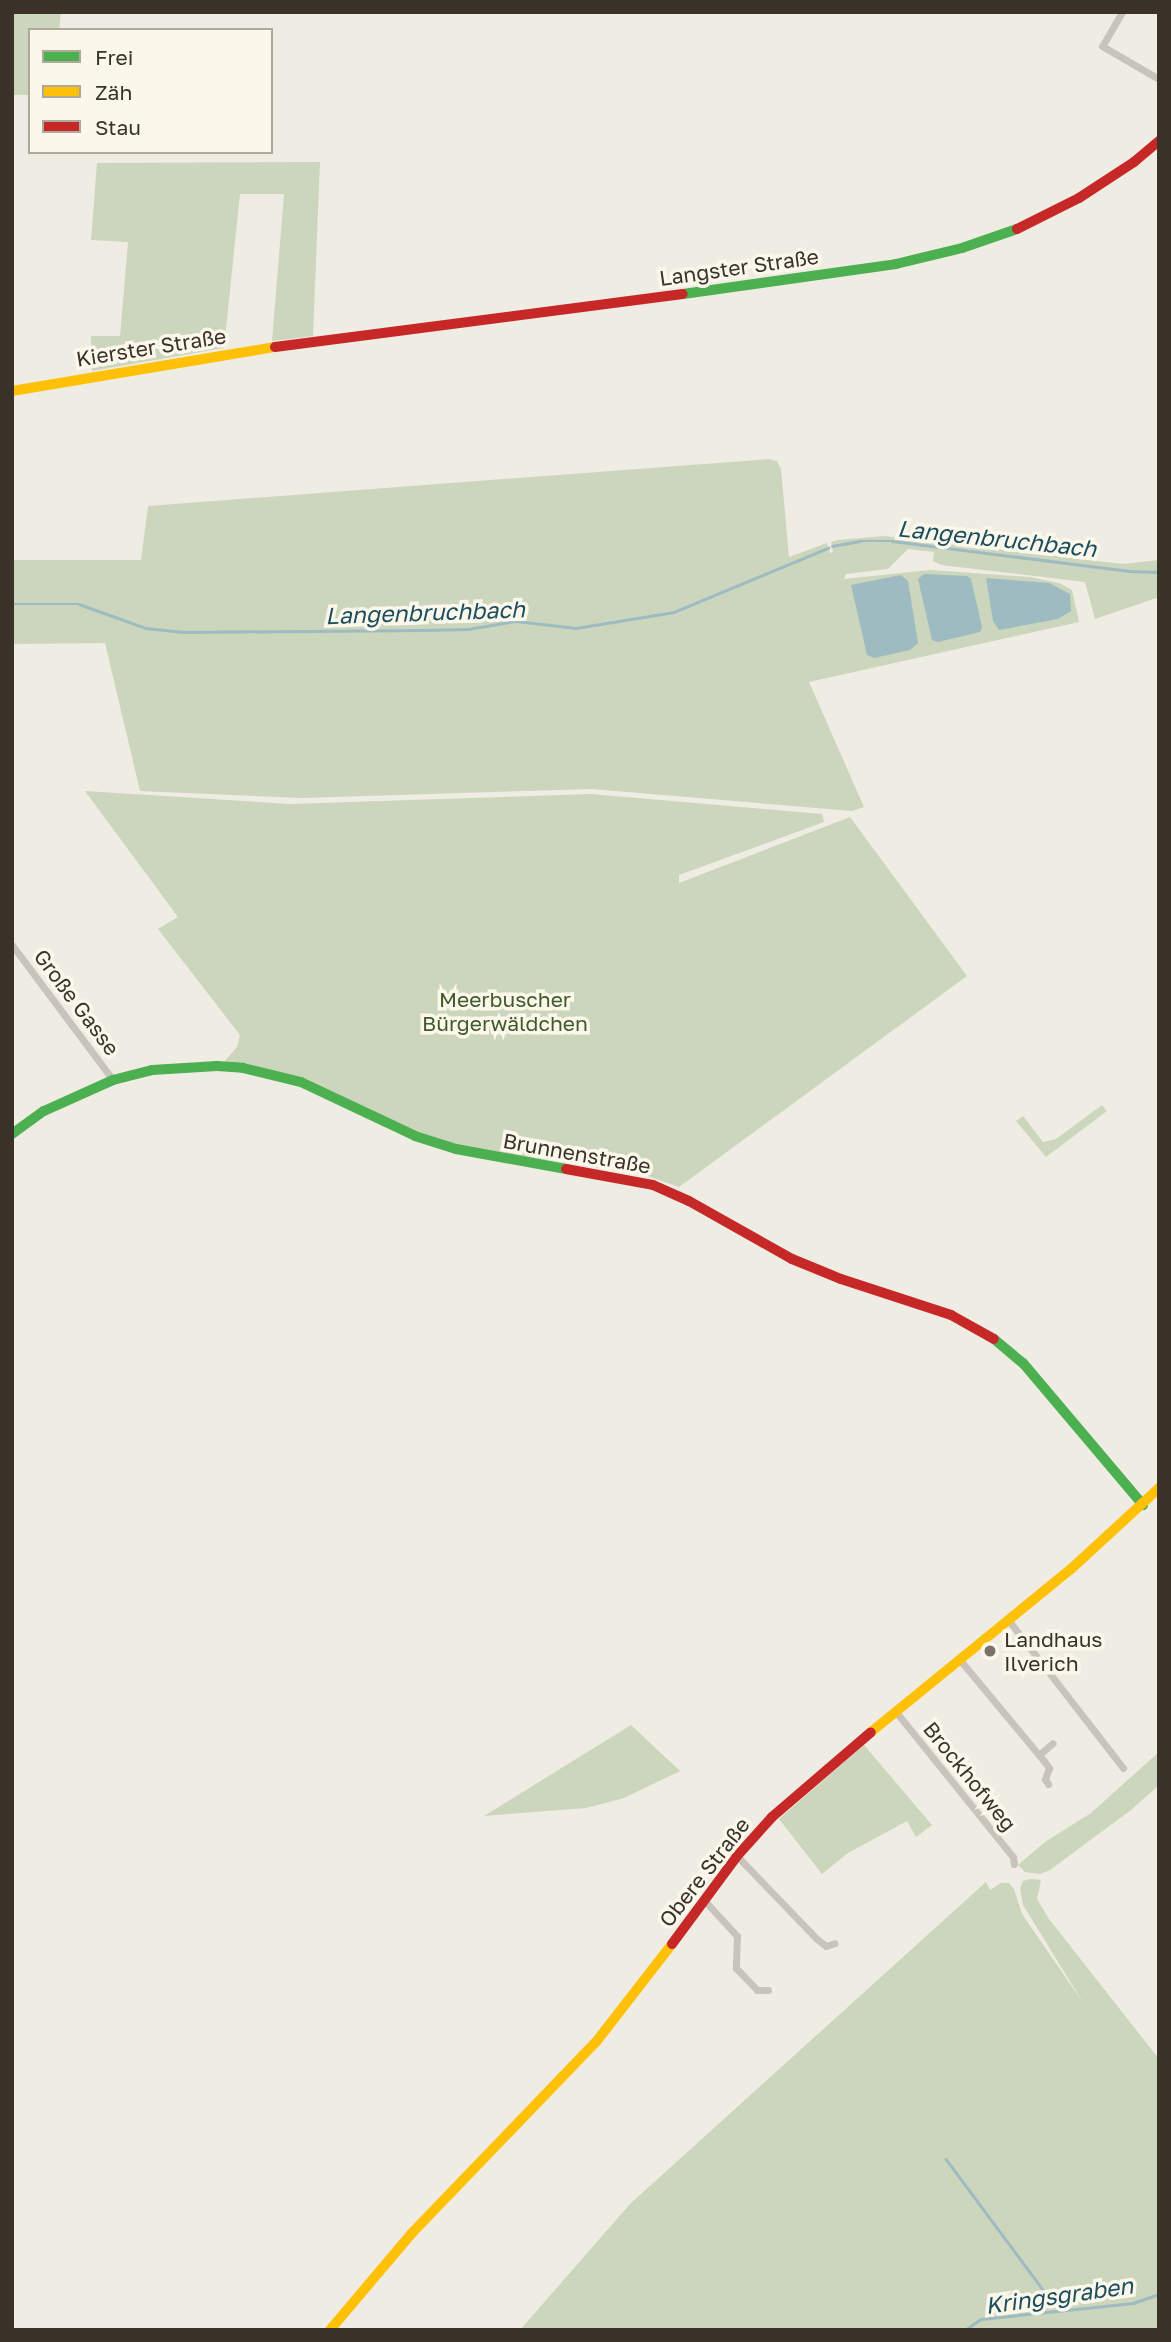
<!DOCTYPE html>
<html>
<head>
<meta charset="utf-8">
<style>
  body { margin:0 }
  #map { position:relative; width:1171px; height:2342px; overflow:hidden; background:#efece3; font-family:"Golos Text",sans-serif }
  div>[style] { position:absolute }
  .green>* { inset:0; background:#ccd6bc }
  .water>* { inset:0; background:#9dbbc1 }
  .stream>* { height:2.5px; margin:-1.25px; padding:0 1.25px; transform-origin:1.25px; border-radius:1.25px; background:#9dbbc1 }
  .street>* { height:7px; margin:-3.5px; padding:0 3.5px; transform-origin:3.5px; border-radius:3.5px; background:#c8c4bb }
  .fast>* { height:10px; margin:-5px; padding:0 5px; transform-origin:5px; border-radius:5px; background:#4caf50 }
  .slow>* { height:10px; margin:-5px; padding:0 5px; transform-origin:5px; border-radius:5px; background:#ffc107 }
  .jam>* { height:10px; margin:-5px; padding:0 5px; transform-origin:5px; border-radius:5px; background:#c62828 }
  .dots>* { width:19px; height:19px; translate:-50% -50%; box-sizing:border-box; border:4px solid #fbf7eb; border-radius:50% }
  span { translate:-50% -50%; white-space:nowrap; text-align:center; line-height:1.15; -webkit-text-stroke:7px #fbf7eb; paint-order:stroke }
  .street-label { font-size:21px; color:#3a3229 }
  .park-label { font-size:21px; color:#3f5a2b }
  .poi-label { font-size:21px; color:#3a3229 }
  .left { translate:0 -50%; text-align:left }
  .water-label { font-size:23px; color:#1b4d5e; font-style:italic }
  .frame { position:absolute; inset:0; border:14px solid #3a3229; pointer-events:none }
  .legend { position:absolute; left:28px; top:28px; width:245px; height:126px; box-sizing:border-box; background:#fbf7eb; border:2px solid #aea89d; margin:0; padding:9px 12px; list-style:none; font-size:21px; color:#3a3229 }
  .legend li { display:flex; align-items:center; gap:14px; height:35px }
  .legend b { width:35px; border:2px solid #aea89d }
</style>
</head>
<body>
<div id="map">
  <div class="green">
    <div style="clip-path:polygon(12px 12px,61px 12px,59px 30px,30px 30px,30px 95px,12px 95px)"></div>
    <div style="clip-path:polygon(320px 162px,313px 336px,272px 341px,284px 194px,240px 194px,224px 348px,92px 371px,91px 336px,120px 336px,128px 242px,91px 240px,97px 163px)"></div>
    <div style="clip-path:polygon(769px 459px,777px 461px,781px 469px,789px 557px,827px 543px,830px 553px,833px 552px,831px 542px,838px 540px,884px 536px,1123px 564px,1159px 560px,1159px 597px,1095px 619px,1085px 582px,941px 565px,933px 561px,934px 552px,908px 549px,888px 569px,846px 574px,844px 579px,930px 570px,1030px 577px,1059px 583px,1072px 590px,1079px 622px,809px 682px,864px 807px,852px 811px,592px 789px,301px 798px,140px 791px,105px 643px,12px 644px,12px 560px,141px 560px,148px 506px)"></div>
    <div style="clip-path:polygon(85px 791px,290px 804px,591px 794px,822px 814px,824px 822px,679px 875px,679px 883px,850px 817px,967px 976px,679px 1187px,645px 1175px,462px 1147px,410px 1129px,303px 1077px,224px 1062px,237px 1047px,240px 1035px,158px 929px,178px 917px)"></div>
    <div style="clip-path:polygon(1102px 1105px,1107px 1111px,1046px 1157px,1016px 1121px,1023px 1116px,1043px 1142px,1056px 1139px)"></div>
    <div style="clip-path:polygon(631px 1725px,680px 1771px,624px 1798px,586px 1808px,484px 1816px)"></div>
    <div style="clip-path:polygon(864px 1745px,932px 1825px,916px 1837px,907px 1821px,848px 1853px,822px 1874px,779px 1819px)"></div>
    <div style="clip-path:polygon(1159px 1752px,1159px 1785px,1131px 1810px,1050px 1870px,1040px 1874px,1025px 1872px,1018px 1865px,1045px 1842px,1091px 1813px)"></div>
    <div style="clip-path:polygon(1031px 1879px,1041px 1880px,1037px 1899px,1049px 1919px,1159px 2059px,1159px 2330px,520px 2330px,630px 2204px,986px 1882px,990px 1890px,1001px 1883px,1009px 1883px,1014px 1889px,1022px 1914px,1084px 2004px,1023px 1905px,1020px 1888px,1023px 1881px)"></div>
  </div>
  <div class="water">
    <div style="clip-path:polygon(924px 574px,967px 576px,971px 579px,982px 627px,980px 632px,938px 642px,932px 640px,918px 579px)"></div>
    <div style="clip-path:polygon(901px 575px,908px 581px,918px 643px,910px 650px,874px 658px,867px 655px,851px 585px)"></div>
    <div style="clip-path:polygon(986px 578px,1049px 583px,1070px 594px,1071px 611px,1058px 619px,999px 630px,993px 621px)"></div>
  </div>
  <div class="stream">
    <div style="left:832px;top:546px;width:28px;rotate:-10deg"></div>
    <div style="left:860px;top:541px;width:32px"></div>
    <div style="left:892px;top:541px;width:239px;rotate:7.2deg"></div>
    <div style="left:1129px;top:571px;width:30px;rotate:2deg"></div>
    <div style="left:12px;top:604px;width:67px"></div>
    <div style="left:79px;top:604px;width:71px;rotate:19.7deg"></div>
    <div style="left:146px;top:628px;width:37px;rotate:6deg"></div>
    <div style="left:183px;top:632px;width:239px;rotate:-0.5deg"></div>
    <div style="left:422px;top:630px;width:46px;rotate:-1.2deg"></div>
    <div style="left:468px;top:629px;width:49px;rotate:-9.5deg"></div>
    <div style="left:516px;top:621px;width:60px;rotate:6.7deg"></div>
    <div style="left:576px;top:628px;width:99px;rotate:-9.3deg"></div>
    <div style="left:674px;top:612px;width:167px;rotate:-22.6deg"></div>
    <div style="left:946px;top:2159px;width:179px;rotate:53.4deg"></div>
    <div style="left:965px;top:2330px;width:19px;rotate:-35deg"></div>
    <div style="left:981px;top:2319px;width:153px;rotate:-6deg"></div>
    <div style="left:1133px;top:2303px;width:28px;rotate:-19deg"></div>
  </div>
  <div class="street">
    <div style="left:1122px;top:12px;width:39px;rotate:120deg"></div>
    <div style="left:1102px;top:46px;width:66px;rotate:30.1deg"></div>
    <div style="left:12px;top:945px;width:169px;rotate:53.2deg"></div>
    <div style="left:1009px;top:1621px;width:186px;rotate:52.2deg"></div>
    <div style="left:960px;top:1660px;width:131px;rotate:50.3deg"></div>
    <div style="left:1044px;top:1761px;width:9px;rotate:54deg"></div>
    <div style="left:1049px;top:1768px;width:12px;rotate:110deg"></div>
    <div style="left:1045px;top:1779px;width:6px;rotate:59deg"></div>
    <div style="left:896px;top:1712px;width:186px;rotate:51.1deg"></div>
    <div style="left:1013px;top:1857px;width:7px;rotate:82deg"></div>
    <div style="left:1039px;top:1755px;width:18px;rotate:-41deg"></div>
    <div style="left:737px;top:1856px;width:115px;rotate:46.1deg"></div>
    <div style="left:817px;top:1939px;width:11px;rotate:38deg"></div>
    <div style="left:826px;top:1946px;width:9px;rotate:-18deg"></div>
    <div style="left:704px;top:1900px;width:49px;rotate:47.5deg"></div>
    <div style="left:737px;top:1936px;width:32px;rotate:92deg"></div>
    <div style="left:736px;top:1968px;width:30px;rotate:46deg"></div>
    <div style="left:757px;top:1990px;width:11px"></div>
  </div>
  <div class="fast">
    <div style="left:683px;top:294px;width:215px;rotate:-8deg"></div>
    <div style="left:896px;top:264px;width:68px;rotate:-13.6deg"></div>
    <div style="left:962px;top:248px;width:58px;rotate:-19.1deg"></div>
    <div style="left:12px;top:1134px;width:39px;rotate:-36deg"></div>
    <div style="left:44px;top:1111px;width:76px;rotate:-24.2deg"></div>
    <div style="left:113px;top:1080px;width:40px;rotate:-14.4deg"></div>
    <div style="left:152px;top:1070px;width:65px;rotate:-3.5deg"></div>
    <div style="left:217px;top:1066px;width:26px;rotate:4deg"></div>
    <div style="left:243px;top:1068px;width:60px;rotate:13.6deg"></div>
    <div style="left:301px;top:1082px;width:126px;rotate:25.3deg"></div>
    <div style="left:415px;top:1136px;width:43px;rotate:17.6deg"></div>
    <div style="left:456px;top:1149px;width:112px;rotate:10.3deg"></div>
    <div style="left:994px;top:1339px;width:38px;rotate:40deg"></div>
    <div style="left:1023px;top:1363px;width:186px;rotate:49.8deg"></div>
  </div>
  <div class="slow">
    <div style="left:12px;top:391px;width:267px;rotate:-9.5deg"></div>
    <div style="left:871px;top:1732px;width:258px;rotate:-39.2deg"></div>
    <div style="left:1071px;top:1569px;width:120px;rotate:-42.6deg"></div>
    <div style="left:330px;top:2330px;width:127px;rotate:-49.8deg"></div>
    <div style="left:412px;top:2233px;width:265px;rotate:-46.1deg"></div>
    <div style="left:596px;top:2042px;width:124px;rotate:-52.2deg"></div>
  </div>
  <div class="jam">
    <div style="left:1017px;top:229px;width:69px;rotate:-26.6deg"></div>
    <div style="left:1079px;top:198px;width:66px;rotate:-33.2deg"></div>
    <div style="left:1134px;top:162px;width:33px;rotate:-40deg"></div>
    <div style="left:275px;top:347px;width:411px;rotate:-7.4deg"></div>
    <div style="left:566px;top:1169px;width:88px;rotate:10.4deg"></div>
    <div style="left:653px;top:1185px;width:39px;rotate:24deg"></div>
    <div style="left:689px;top:1201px;width:118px;rotate:29.4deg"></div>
    <div style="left:792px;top:1259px;width:53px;rotate:22.2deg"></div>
    <div style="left:841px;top:1279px;width:116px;rotate:18.1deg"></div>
    <div style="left:951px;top:1315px;width:49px;rotate:29.2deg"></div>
    <div style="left:672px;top:1944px;width:109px;rotate:-53.5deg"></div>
    <div style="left:737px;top:1856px;width:52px;rotate:-48.1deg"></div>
    <div style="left:772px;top:1817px;width:130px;rotate:-40.6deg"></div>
  </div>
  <div class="dots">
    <div style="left:990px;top:1651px;background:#79736a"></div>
  </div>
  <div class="street-label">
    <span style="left:739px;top:267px;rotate:-8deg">Langster Straße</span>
    <span style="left:151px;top:347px;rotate:-9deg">Kierster Straße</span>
    <span style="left:77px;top:1002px;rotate:53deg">Große Gasse</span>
    <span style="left:577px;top:1153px;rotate:10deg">Brunnenstraße</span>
    <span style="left:970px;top:1776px;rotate:51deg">Brockhofweg</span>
    <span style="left:704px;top:1872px;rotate:-52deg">Obere Straße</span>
  </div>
  <div class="park-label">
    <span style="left:505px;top:1011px">Meerbuscher<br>Bürgerwäldchen</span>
  </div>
  <div class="poi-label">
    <span class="left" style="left:1004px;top:1651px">Landhaus<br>Ilverich</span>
  </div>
  <div class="water-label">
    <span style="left:997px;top:538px;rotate:6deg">Langenbruchbach</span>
    <span style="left:425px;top:612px;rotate:-2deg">Langenbruchbach</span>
    <span style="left:1059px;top:2295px;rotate:-8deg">Kringsgraben</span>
  </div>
  <div class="frame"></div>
  <ul class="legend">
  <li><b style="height:9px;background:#4caf50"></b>Frei</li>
  <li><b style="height:9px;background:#ffc107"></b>Zäh</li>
  <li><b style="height:9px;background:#c62828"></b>Stau</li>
  </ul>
</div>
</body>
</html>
